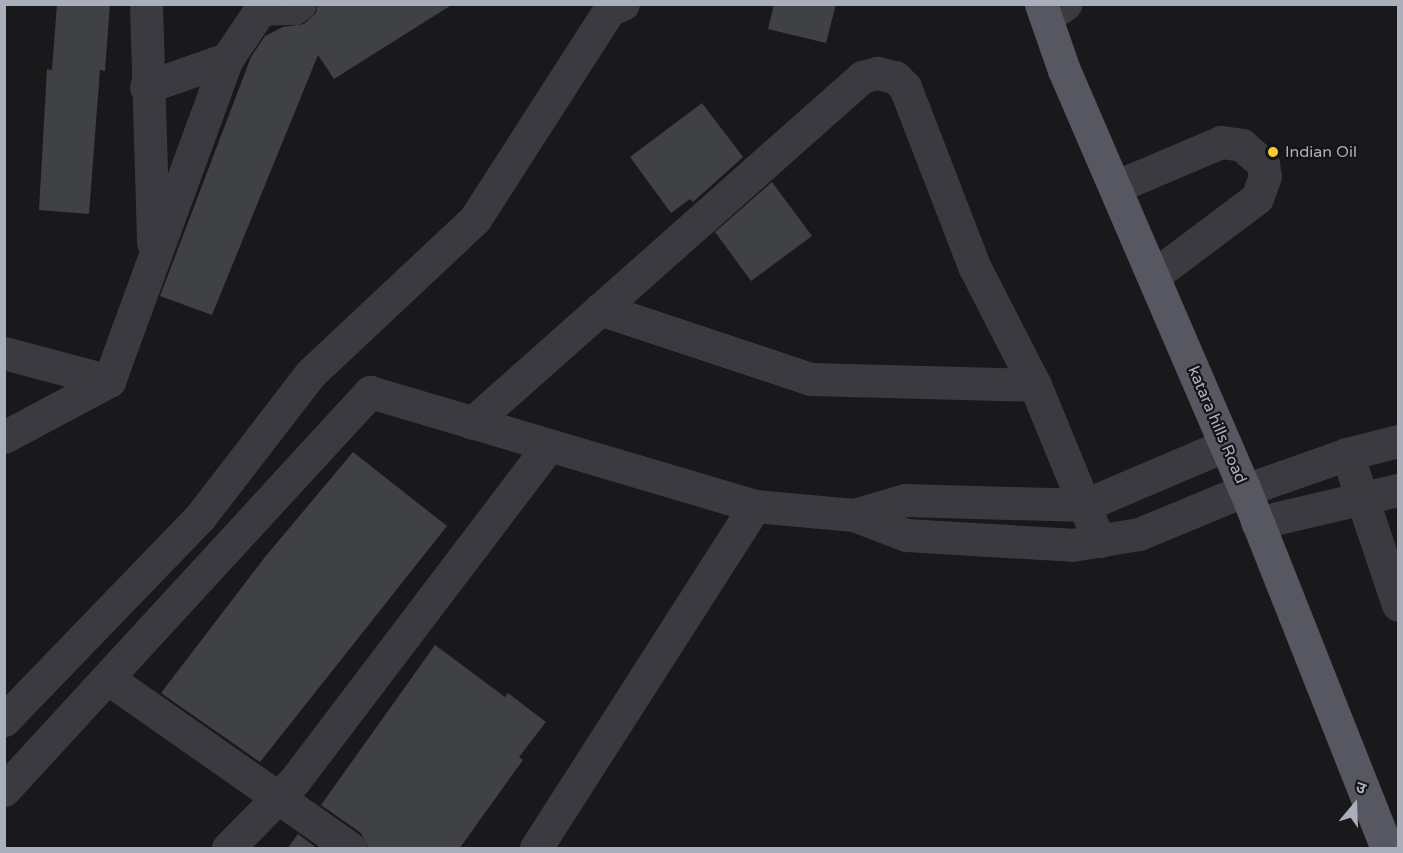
<!DOCTYPE html>
<html>
<head>
<meta charset="utf-8">
<style>
  body { margin:0 }
  #map { position:relative; width:1403px; height:853px; overflow:hidden; background:#19191b; font-family:"Varela Round","Noto Sans Devanagari",sans-serif }
  div>[style] { position:absolute }
  .building>* { inset:0; background:#404145 }
  .minor>* { height:33px; margin:-16.5px; padding:0 16.5px; transform-origin:16.5px; border-radius:16.5px; background:#3a3a40 }
  .major>* { height:33px; margin:-16.5px; padding:0 16.5px; transform-origin:16.5px; border-radius:16.5px; background:#565760 }
  .dots>* { width:16px; height:16px; translate:-50% -50%; box-sizing:border-box; border:3px solid #141416; border-radius:50% }
  span { translate:-50% -50%; white-space:nowrap; text-align:center; line-height:1.15; -webkit-text-stroke:4.5px #141416; paint-order:stroke }
  .poi-label { font-size:16px; color:#abaebb }
  .left { translate:0 -50%; text-align:left }
  .street-label { font-size:16px; color:#abaebb }
  .frame { position:absolute; inset:0; border:6px solid #abaebb; pointer-events:none }
  .north { position:absolute; left:1325px; top:775px; width:60px; height:60px; -webkit-text-stroke:4px #141416; paint-order:stroke; rotate:19deg; font-size:16px; font-weight:700; line-height:24px; text-align:center; color:#abaebb }
  .north::after { content:''; display:block; margin:auto; width:21px; height:27px; background:#abaebb; clip-path:polygon(50% 0,100% 100%,50% 72%,0 100%) }
</style>
</head>
<body>
<div id="map">
  <div class="building">
    <div style="clip-path:polygon(57px 4px,110px 4px,105px 71px,100px 70px,89px 214px,39px 210px,47px 69px,52px 70px)"></div>
    <div style="clip-path:polygon(318px 4px,453px 4px,334px 79px,318px 55px,212px 315px,160px 296px,251px 57px,265px 36px,283px 27px,304px 24px,316px 13px)"></div>
    <div style="clip-path:polygon(774px 4px,836px 4px,826px 43px,768px 29px)"></div>
    <div style="clip-path:polygon(702px 103px,743px 157px,693px 202px,690px 199px,671px 213px,630px 157px)"></div>
    <div style="clip-path:polygon(772px 182px,812px 236px,751px 281px,715px 232px)"></div>
    <div style="clip-path:polygon(353px 452px,447px 526px,260px 762px,161px 693px,265px 557px)"></div>
    <div style="clip-path:polygon(435px 645px,505px 697px,508px 693px,546px 722px,519px 757px,523px 760px,459px 849px,369px 849px,361px 833px,321px 805px)"></div>
    <div style="clip-path:polygon(298px 834px,318px 849px,287px 849px)"></div>
  </div>
  <div class="minor">
    <div style="left:146px;top:4px;width:239px;rotate:88.3deg"></div>
    <div style="left:262px;top:9px;width:32px;rotate:-2deg"></div>
    <div style="left:294px;top:8px;width:7px;rotate:-34deg"></div>
    <div style="left:1046px;top:18px;width:24px;rotate:-36deg"></div>
    <div style="left:146px;top:87px;width:86px;rotate:-19.1deg"></div>
    <div style="left:1115px;top:187px;width:115px;rotate:-23deg"></div>
    <div style="left:1221px;top:142px;width:21px;rotate:8deg"></div>
    <div style="left:1242px;top:145px;width:28px;rotate:42deg"></div>
    <div style="left:1263px;top:164px;width:12px;rotate:81deg"></div>
    <div style="left:1265px;top:176px;width:23px;rotate:110deg"></div>
    <div style="left:1257px;top:198px;width:130px;rotate:143.1deg"></div>
    <div style="left:600px;top:309px;width:222px;rotate:18.4deg"></div>
    <div style="left:811px;top:379px;width:224px;rotate:1.5deg"></div>
    <div style="left:4px;top:353px;width:109px;rotate:14.9deg"></div>
    <div style="left:472px;top:423px;width:521px;rotate:-41.58deg"></div>
    <div style="left:862px;top:77px;width:16px;rotate:-15deg"></div>
    <div style="left:877px;top:73px;width:18px;rotate:13deg"></div>
    <div style="left:895px;top:77px;width:14px;rotate:45deg"></div>
    <div style="left:905px;top:87px;width:192px;rotate:68.9deg"></div>
    <div style="left:974px;top:266px;width:134px;rotate:62.9deg"></div>
    <div style="left:1035px;top:385px;width:169px;rotate:67.7deg"></div>
    <div style="left:4px;top:437px;width:119px;rotate:-28.1deg"></div>
    <div style="left:109px;top:381px;width:343px;rotate:-69.9deg"></div>
    <div style="left:227px;top:59px;width:66px;rotate:-56.1deg"></div>
    <div style="left:1347px;top:454px;width:159px;rotate:71.3deg"></div>
    <div style="left:854px;top:515px;width:53px;rotate:-16.4deg"></div>
    <div style="left:905px;top:500px;width:180px;rotate:1.6deg"></div>
    <div style="left:1085px;top:505px;width:153px;rotate:-23.1deg"></div>
    <div style="left:1257px;top:523px;width:145px;rotate:-13.2deg"></div>
    <div style="left:110px;top:680px;width:293px;rotate:35deg"></div>
    <div style="left:4px;top:720px;width:282px;rotate:-46deg"></div>
    <div style="left:200px;top:517px;width:180px;rotate:-52.4deg"></div>
    <div style="left:310px;top:374px;width:226px;rotate:-43.2deg"></div>
    <div style="left:475px;top:219px;width:248px;rotate:-57.3deg"></div>
    <div style="left:609px;top:10px;width:15px;rotate:-23deg"></div>
    <div style="left:4px;top:790px;width:541px;rotate:-47.4deg"></div>
    <div style="left:370px;top:392px;width:402px;rotate:16.5deg"></div>
    <div style="left:755px;top:506px;width:99px;rotate:5.2deg"></div>
    <div style="left:854px;top:515px;width:56px;rotate:21deg"></div>
    <div style="left:906px;top:535px;width:166px;rotate:3.4deg"></div>
    <div style="left:1072px;top:545px;width:68px;rotate:-9.3deg"></div>
    <div style="left:1139px;top:534px;width:115px;rotate:-22.5deg"></div>
    <div style="left:1245px;top:490px;width:108px;rotate:-19.4deg"></div>
    <div style="left:1347px;top:454px;width:53px;rotate:-14.3deg"></div>
    <div style="left:228px;top:848px;width:95px;rotate:-45.4deg"></div>
    <div style="left:295px;top:780px;width:420px;rotate:-52.8deg"></div>
    <div style="left:536px;top:848px;width:406px;rotate:-57.4deg"></div>
  </div>
  <div class="major">
    <div style="left:1041px;top:4px;width:70px;rotate:70.8deg"></div>
    <div style="left:1064px;top:70px;width:457px;rotate:66.7deg"></div>
    <div style="left:1245px;top:490px;width:385px;rotate:68.4deg"></div>
  </div>
  <div class="dots">
    <div style="left:1273px;top:152px;background:#faca32"></div>
  </div>
  <div class="poi-label">
    <span class="left" style="left:1285px;top:152px">Indian Oil</span>
  </div>
  <div class="street-label">
    <span style="left:1217px;top:425px;rotate:67deg">katara hills Road</span>
  </div>
  <div class="frame"></div>
  <div class="north">उ</div>
</div>
</body>
</html>
